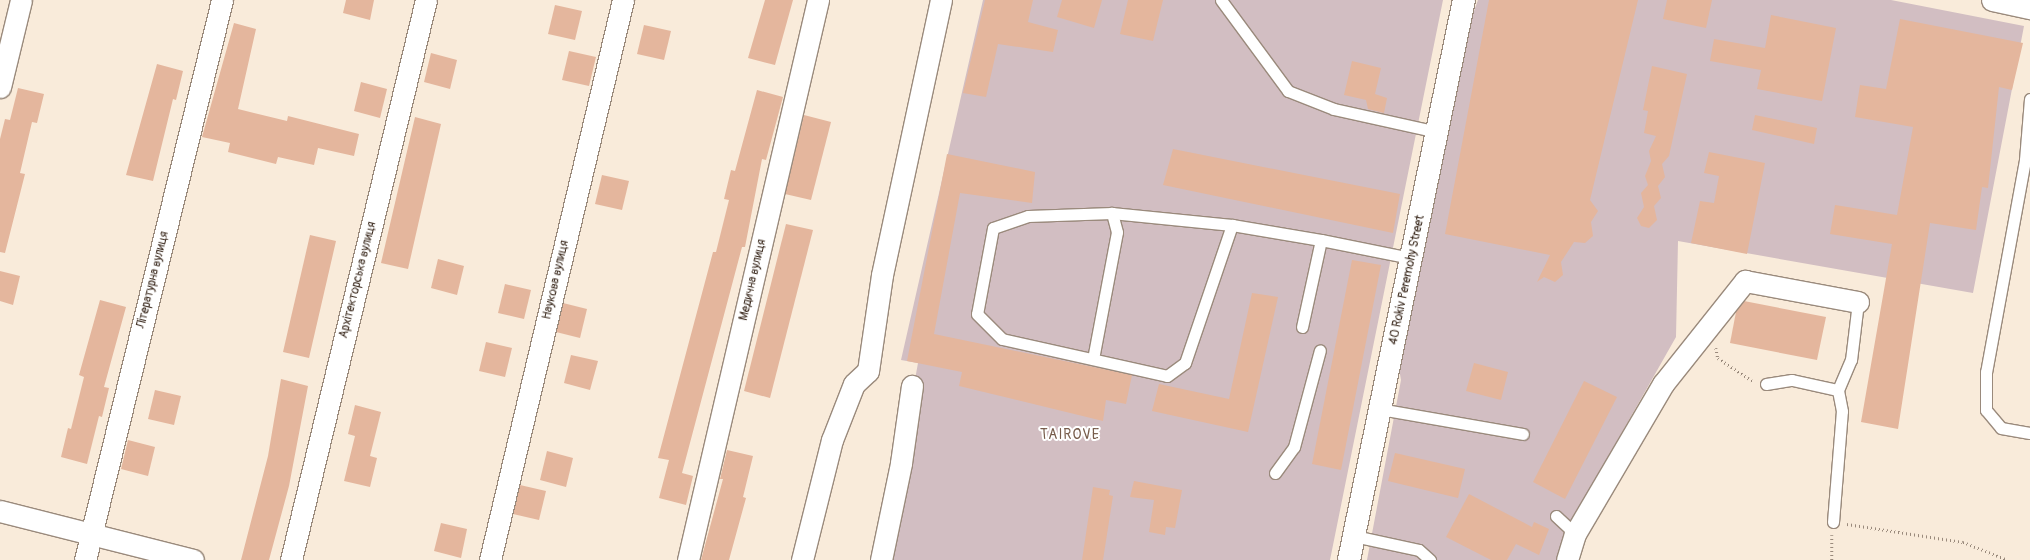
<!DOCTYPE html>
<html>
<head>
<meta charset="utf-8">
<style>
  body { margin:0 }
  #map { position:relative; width:2030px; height:560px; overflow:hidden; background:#f9ebda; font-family:Pangolin,sans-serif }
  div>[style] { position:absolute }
  .industrial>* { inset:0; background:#d2bec2 }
  .building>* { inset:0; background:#e4b69d }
  .path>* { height:2.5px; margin-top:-1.25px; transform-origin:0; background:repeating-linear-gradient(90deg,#9a8a7c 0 1px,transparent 0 4px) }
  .roads { filter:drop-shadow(1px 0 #9a8a7c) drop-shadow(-1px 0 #9a8a7c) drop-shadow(0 1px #9a8a7c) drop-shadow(0 -1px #9a8a7c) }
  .service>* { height:11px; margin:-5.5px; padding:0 5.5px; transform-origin:5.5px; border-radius:5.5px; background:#fff }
  .minor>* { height:21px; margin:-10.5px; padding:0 10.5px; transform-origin:10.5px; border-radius:10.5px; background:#fff }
  .tertiary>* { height:22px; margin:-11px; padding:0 11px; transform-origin:11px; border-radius:11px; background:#fff }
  span { translate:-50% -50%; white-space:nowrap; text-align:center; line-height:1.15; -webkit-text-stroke:4px #fff; paint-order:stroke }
  .street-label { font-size:12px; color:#3b2a1e }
  .quarter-label { font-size:14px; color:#765b4a; letter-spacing:1px }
</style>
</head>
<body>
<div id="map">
  <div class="industrial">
    <div style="clip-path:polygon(983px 0,1443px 0,1330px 560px,882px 560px,918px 363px,901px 360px)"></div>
    <div style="clip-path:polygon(1478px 0,1891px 0,2024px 26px,1973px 293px,1678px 241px,1676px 337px,1570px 524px,1557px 560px,1367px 560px,1401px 380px,1398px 363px,1469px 25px)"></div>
  </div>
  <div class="building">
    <div style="clip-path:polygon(346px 0,374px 0,370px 20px,343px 13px)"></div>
    <div style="clip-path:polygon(765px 0,793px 0,775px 65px,748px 58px)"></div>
    <div style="clip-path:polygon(985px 0,1033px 0,1028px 22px,1058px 30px,1053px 52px,998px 44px,986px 97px,963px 93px)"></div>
    <div style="clip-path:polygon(1062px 0,1102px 0,1094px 28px,1057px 17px)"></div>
    <div style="clip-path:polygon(1128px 0,1163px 0,1153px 41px,1120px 34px)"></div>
    <div style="clip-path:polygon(1489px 0,1638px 0,1590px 200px,1598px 211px,1591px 222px,1593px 236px,1585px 243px,1574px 242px,1561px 262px,1563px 275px,1555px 282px,1544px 277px,1537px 282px,1550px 255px,1445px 234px)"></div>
    <div style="clip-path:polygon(1667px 0,1712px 0,1706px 28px,1663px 19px)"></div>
    <div style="clip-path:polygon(555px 5px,582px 11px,575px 40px,548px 34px)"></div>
    <div style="clip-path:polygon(1771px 15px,1836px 28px,1822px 101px,1757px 89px,1761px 70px,1710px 61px,1714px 39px,1765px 48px)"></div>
    <div style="clip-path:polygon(1900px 19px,2023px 43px,2012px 90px,1999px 87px,1988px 188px,1982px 187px,1976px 230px,1930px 223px,1898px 429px,1861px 422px,1892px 244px,1830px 234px,1835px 205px,1897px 215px,1913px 127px,1855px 117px,1860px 85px,1886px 89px)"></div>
    <div style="clip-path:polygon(234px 23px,256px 29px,238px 109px,287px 121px,288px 116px,359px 134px,354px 156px,318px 148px,314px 165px,278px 157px,276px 164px,228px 152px,230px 143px,202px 137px)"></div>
    <div style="clip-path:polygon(644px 25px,671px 31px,664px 60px,637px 54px)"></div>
    <div style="clip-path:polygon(569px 51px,596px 57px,589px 86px,562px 80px)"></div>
    <div style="clip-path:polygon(431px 53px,457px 60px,450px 89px,424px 82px)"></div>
    <div style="clip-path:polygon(1352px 61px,1381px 68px,1375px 94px,1387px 98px,1384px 113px,1368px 109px,1366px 100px,1344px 95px)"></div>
    <div style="clip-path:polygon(157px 64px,183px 71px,176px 100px,173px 99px,153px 181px,126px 175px)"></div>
    <div style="clip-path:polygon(1652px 66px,1687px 74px,1669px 156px,1662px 164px,1665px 177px,1658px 186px,1661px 198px,1654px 206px,1657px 220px,1649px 228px,1641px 226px,1637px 218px,1644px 207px,1641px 193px,1648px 185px,1645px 176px,1651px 161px,1649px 151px,1656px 136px,1644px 133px,1648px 111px,1643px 110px)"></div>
    <div style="clip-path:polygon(361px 82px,387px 89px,380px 118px,354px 111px)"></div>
    <div style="clip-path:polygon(18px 88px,44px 94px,37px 123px,32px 122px,20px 173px,25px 174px,5px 253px,0 252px,0 139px,5px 119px,10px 120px)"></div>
    <div style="clip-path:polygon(757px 90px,783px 97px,766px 160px,762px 159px,745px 247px,742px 247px,682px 473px,693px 476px,686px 505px,659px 498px,669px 460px,658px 458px,713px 252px,716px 252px,729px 200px,724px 199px,731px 170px,735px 171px)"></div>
    <div style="clip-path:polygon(804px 115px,831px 122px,811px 200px,785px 194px)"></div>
    <div style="clip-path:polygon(1755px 115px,1817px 128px,1814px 144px,1752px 130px)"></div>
    <div style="clip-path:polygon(415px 117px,441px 124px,408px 269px,381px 263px)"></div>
    <div style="clip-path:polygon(1173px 149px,1400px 194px,1393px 233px,1163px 185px)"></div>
    <div style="clip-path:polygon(1709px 152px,1765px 163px,1747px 254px,1691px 243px,1700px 201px,1714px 203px,1719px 176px,1704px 173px)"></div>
    <div style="clip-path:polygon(947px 154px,1035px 172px,1032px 203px,960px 193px,934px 334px,1132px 375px,1126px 404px,1106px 400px,1103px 421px,959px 386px,962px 372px,907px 361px)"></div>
    <div style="clip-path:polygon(602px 175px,629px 181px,622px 210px,595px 204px)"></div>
    <div style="clip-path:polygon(786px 224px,813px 230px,770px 398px,744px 391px)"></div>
    <div style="clip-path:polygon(310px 235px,336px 241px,309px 358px,283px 352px)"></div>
    <div style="clip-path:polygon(438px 259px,464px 266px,457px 295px,431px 288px)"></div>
    <div style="clip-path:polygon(1352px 260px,1381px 265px,1341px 470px,1312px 464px)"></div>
    <div style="clip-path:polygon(0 271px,20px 276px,13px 305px,0 301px)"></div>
    <div style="clip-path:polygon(505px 284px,531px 290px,524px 319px,498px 313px)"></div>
    <div style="clip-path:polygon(1252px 293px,1278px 297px,1248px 432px,1152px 411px,1159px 384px,1229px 399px)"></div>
    <div style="clip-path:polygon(100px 300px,126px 307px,104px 387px,109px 388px,102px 417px,99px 416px,87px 464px,61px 457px,68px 428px,71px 429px,84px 377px,79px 375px)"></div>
    <div style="clip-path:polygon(1744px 301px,1826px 317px,1817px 360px,1730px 343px,1736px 312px)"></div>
    <div style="clip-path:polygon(563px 303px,587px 309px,580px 338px,556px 332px)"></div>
    <div style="clip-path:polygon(486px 342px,512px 348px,505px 377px,479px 371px)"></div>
    <div style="clip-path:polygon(571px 355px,598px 361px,590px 390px,564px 383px)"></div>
    <div style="clip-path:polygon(1474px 363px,1508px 372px,1501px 400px,1466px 391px)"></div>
    <div style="clip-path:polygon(281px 379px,308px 386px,289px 486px,269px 560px,241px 560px,268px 456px)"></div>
    <div style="clip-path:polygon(1584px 381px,1617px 397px,1565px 499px,1533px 482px)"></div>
    <div style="clip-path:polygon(155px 390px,181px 396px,174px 425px,148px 419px)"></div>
    <div style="clip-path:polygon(355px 405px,381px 412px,370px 456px,377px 458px,370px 487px,344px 481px,355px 436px,348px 434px)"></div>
    <div style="clip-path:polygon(128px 440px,155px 447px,148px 476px,121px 469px)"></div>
    <div style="clip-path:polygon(727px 450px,753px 456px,743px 497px,746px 498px,729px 560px,701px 560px,723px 479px,720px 479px)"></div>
    <div style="clip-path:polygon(547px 451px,573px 458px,566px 487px,540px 480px)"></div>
    <div style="clip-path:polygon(1395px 453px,1465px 469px,1458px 498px,1388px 481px)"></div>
    <div style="clip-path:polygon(1134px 481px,1182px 490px,1175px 528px,1166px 527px,1165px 535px,1149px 532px,1154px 500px,1130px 497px)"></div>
    <div style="clip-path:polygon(520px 485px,546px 491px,539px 520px,513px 514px)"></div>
    <div style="clip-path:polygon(1093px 487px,1110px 490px,1109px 495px,1113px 496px,1103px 560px,1082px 560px)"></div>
    <div style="clip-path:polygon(1469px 494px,1532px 527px,1534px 522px,1549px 529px,1539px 555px,1516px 544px,1507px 560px,1491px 560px,1446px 537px)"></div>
    <div style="clip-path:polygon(441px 523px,467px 529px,461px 558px,434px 551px)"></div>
  </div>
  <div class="path">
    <div style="left:1716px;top:348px;width:10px;rotate:79deg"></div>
    <div style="left:1718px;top:358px;width:43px;rotate:33.7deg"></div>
    <div style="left:1847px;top:524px;width:117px;rotate:8.8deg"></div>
    <div style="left:1963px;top:542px;width:48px;rotate:21.8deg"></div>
    <div style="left:1832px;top:535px;width:25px;rotate:90deg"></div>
  </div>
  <div class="roads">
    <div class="service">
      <div style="left:1221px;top:0;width:113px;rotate:53.6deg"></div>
      <div style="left:1288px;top:91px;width:49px;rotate:21.4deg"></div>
      <div style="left:1334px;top:109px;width:107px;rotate:12.5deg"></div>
      <div style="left:2030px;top:99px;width:61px;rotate:94.7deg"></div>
      <div style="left:2025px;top:160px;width:216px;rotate:100.4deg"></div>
      <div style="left:1986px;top:372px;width:38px;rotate:90deg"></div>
      <div style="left:1986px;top:410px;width:23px;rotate:50deg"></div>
      <div style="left:2001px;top:428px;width:29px;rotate:10deg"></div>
      <div style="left:1232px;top:225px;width:121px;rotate:-174.3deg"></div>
      <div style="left:1112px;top:213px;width:84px;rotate:178deg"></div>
      <div style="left:1028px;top:216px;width:37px;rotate:161deg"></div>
      <div style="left:993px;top:228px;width:87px;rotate:100.5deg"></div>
      <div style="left:977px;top:314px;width:35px;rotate:45deg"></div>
      <div style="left:1002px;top:339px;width:169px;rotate:12.6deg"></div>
      <div style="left:1167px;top:376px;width:22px;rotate:-36deg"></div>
      <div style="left:1185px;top:363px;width:146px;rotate:-71.2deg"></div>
      <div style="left:1232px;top:225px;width:90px;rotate:9.6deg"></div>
      <div style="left:1302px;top:327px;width:89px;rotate:-77.7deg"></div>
      <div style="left:1321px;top:240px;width:92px;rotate:11.3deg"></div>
      <div style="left:1093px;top:359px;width:129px;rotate:-79.3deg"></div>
      <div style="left:1117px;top:232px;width:20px;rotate:-105deg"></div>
      <div style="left:1766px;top:384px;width:26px;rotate:-9deg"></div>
      <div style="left:1792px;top:380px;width:47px;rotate:12.3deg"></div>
      <div style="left:1838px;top:390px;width:33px;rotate:-67deg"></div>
      <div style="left:1851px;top:360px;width:58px;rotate:-83.1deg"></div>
      <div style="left:1380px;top:409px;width:145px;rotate:9.9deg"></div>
      <div style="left:1275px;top:473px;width:32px;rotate:-54deg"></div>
      <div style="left:1294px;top:447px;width:100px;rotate:-75deg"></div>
      <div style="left:1556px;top:516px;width:26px;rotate:43deg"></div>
      <div style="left:1833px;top:522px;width:111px;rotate:-85.4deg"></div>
      <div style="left:1842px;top:411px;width:21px;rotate:-101deg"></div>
      <div style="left:1354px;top:536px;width:66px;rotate:12.2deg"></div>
      <div style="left:1419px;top:550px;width:15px;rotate:42deg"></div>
    </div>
    <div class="minor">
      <div style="left:1992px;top:0;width:39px;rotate:12deg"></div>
      <div style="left:0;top:87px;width:89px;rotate:-76.4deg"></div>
      <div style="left:0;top:511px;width:199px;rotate:14.2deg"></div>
      <div style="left:85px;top:560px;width:577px;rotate:-76.25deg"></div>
      <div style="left:291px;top:560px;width:576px;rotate:-76.45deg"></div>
      <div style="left:490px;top:560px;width:576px;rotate:-76.64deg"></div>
      <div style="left:688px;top:560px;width:575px;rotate:-76.93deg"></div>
      <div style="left:802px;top:560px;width:124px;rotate:-76deg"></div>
      <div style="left:832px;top:440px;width:60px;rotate:-68.6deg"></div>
      <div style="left:854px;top:384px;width:19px;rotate:-43deg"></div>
      <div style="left:868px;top:371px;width:97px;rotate:-81.7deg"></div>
      <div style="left:882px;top:275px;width:281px;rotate:-77.9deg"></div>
      <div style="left:881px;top:560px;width:99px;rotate:-78.3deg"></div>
      <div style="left:901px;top:463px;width:78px;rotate:-81.9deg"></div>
      <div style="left:1567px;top:560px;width:27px;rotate:-73deg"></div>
      <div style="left:1575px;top:534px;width:174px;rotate:-59.6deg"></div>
      <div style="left:1663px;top:384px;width:132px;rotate:-51.5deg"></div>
      <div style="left:1745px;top:281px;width:115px;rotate:10.5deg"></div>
    </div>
    <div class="tertiary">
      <div style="left:1349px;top:560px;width:572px;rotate:-78.4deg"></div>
    </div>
  </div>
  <div class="street-label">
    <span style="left:153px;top:280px;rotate:-76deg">Літературна вулиця</span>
    <span style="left:358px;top:280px;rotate:-76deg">Архітекторська вулиця</span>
    <span style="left:556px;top:280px;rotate:-77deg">Наукова вулиця</span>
    <span style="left:753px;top:280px;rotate:-77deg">Медична вулиця</span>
    <span style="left:1407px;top:280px;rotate:-78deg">40 Rokiv Peremohy Street</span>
  </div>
  <div class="quarter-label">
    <span style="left:1070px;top:435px">TAIROVE</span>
  </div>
</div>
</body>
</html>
